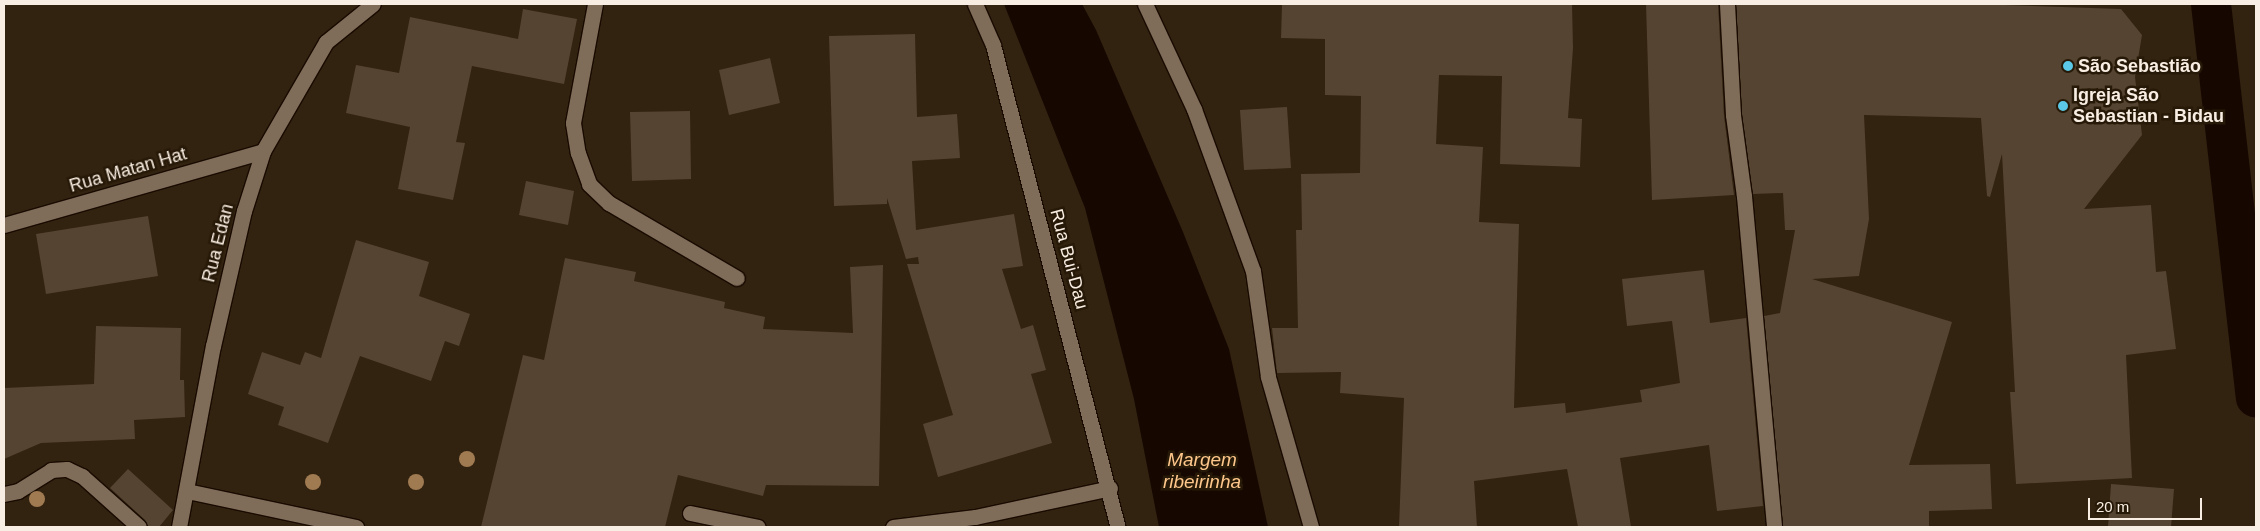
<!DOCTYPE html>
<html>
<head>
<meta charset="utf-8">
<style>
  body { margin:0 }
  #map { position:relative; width:2260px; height:531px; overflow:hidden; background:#322210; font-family:Helvetica,sans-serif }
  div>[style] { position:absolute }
  .water>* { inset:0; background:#160800 }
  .canal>* { height:40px; margin:-20px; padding:0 20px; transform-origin:20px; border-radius:20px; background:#160800 }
  .building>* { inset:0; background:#554431 }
  .roads { filter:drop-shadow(1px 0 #190b00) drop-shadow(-1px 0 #190b00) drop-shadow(0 1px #190b00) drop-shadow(0 -1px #190b00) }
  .lane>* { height:15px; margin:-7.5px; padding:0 7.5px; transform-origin:7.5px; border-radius:7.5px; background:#806d59 }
  .street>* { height:15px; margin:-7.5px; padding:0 7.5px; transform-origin:7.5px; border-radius:7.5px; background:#806d59 }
  .trees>* { width:16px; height:16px; margin:-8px; border-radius:50%; background:#a07b52 }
  .dots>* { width:14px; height:14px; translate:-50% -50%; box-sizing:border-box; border:2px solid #271907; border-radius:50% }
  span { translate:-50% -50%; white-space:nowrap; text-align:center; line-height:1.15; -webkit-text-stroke:5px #271907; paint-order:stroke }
  .poi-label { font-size:18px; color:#f9eee3; font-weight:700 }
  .left { translate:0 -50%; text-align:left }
  .street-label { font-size:18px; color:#f9eee3 }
  .water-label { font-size:19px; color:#fec78b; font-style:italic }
  .frame { position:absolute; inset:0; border:5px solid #f9eee3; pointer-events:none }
  .scale { position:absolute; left:2088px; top:498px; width:114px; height:22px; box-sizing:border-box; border:2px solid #f9eee3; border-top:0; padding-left:6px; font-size:15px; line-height:18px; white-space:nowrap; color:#f9eee3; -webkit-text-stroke:4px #271907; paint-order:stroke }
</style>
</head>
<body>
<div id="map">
  <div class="water">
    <div style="clip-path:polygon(1004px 4px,1082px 4px,1096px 30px,1183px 232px,1229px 349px,1268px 527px,1159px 527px,1134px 399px,1085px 208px)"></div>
  </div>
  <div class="canal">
    <div style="left:2211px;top:4px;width:396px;rotate:83.5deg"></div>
  </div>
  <div class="building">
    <div style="clip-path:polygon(1282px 4px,1572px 4px,1573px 48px,1568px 118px,1582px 119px,1580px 167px,1500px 164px,1502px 76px,1439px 75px,1436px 144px,1483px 147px,1479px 222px,1519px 224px,1514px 408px,1565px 403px,1566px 413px,1642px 402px,1640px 390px,1680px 383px,1672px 321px,1627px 326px,1622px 279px,1704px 270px,1710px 323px,1746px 318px,1763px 506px,1717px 511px,1709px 445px,1620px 458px,1631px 527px,1578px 527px,1567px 469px,1474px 481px,1477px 527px,1399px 527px,1404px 398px,1340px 393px,1341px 372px,1277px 373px,1272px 328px,1298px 328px,1296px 230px,1302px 230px,1301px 174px,1360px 173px,1361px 96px,1325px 95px,1325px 39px,1281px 38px)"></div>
    <div style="clip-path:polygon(1646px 4px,1718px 4px,1724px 116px,1734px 195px,1652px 200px)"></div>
    <div style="clip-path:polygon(1736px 4px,1976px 4px,2121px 9px,2142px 35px,2135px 77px,2142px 135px,2084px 209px,2151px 205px,2156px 272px,2166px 271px,2176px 349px,2126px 355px,2132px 478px,2016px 484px,2010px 392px,2015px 392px,2002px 154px,1990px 197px,1987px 196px,1981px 118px,1864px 115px,1869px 219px,1859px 276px,1812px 279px,1952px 322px,1909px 465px,1990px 464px,1992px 509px,1929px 511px,1929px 527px,1783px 527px,1764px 316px,1780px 313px,1795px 230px,1785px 230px,1783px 193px,1753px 194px,1742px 114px)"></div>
    <div style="clip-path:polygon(523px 9px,577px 19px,564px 84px,472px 66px,456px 142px,465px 143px,453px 200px,398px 189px,410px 127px,346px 113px,356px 65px,399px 73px,410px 17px,518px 39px)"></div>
    <div style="clip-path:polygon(915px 34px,917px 117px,957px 114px,960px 158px,912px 161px,916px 230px,1014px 214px,1023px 266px,1002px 269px,1021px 329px,1033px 325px,1046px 370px,1031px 374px,1052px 443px,938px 477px,923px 424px,953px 415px,907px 264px,919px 264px,918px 257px,906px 259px,887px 198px,887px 204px,834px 206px,829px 36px)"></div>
    <div style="clip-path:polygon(770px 58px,780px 103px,729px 115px,719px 70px)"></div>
    <div style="clip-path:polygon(1287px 107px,1291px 168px,1244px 170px,1240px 110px)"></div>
    <div style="clip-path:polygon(690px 111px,691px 179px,632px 181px,630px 112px)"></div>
    <div style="clip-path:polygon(526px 181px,574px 191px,568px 225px,519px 215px)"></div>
    <div style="clip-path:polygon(148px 216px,158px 276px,46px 294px,36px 234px)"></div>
    <div style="clip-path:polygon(356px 240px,429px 262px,419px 296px,470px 314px,459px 346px,445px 341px,431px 381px,360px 356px,328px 443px,278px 425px,284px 407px,248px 394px,262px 352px,300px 365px,305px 352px,321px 358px)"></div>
    <div style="clip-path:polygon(565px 258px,636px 272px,634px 281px,725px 302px,724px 308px,765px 317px,763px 329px,853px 333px,850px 267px,883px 265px,879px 486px,766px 485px,763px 496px,678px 475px,665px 527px,481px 527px,523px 355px,544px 360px)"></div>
    <div style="clip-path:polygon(96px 326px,181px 328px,180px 380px,184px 380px,185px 417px,134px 420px,135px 439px,41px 443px,4px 459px,4px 388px,94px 384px)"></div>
    <div style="clip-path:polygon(128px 469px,173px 510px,159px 527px,148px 527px,145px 520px,110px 488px)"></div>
    <div style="clip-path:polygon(2111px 484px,2174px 489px,2171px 527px,2108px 527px)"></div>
  </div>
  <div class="roads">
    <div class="lane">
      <div style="left:690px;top:513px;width:69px;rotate:11.6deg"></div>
      <div style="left:893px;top:527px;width:83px;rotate:-7deg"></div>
      <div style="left:975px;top:517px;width:138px;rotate:-12.1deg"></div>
    </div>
    <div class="street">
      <div style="left:595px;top:4px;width:121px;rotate:100.5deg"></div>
      <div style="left:573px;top:123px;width:30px;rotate:81deg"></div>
      <div style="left:578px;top:153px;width:33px;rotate:70deg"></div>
      <div style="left:589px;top:184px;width:28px;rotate:44deg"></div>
      <div style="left:609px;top:203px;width:148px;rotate:30.4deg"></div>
      <div style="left:975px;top:4px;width:45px;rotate:66.3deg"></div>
      <div style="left:993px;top:45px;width:498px;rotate:75.5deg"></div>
      <div style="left:1145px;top:4px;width:116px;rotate:65deg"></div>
      <div style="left:1194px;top:109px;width:172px;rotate:70deg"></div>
      <div style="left:1253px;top:271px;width:107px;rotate:81.9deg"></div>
      <div style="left:1268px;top:377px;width:156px;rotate:74deg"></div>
      <div style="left:1727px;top:4px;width:111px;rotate:86.9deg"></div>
      <div style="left:1733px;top:115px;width:82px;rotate:82.3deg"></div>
      <div style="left:1744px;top:196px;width:332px;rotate:84.8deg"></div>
      <div style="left:4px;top:225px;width:269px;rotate:-15.9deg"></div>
      <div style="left:187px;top:491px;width:173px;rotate:12deg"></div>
      <div style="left:4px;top:494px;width:14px;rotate:-12deg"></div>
      <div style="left:18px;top:491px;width:39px;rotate:-32deg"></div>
      <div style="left:51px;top:470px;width:16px;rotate:-4deg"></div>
      <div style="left:67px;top:469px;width:17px;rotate:25deg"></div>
      <div style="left:82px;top:476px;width:76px;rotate:41.8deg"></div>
      <div style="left:179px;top:527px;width:184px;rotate:-79.4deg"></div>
      <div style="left:213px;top:346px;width:139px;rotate:-77.1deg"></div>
      <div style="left:244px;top:211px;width:63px;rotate:-72.4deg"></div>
      <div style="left:263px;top:151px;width:126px;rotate:-60deg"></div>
      <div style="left:326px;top:42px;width:60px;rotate:-39deg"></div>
    </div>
  </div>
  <div class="trees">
    <div style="left:467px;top:459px"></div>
    <div style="left:313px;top:482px"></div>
    <div style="left:416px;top:482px"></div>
    <div style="left:37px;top:499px"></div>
  </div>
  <div class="dots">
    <div style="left:2068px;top:66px;background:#5ac8e6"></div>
    <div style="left:2063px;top:106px;background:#5ac8e6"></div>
  </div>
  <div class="poi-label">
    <span class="left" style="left:2078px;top:66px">São Sebastião</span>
    <span class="left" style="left:2073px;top:106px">Igreja São<br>Sebastian - Bidau</span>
  </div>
  <div class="street-label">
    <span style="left:128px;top:170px;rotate:-16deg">Rua Matan Hat</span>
    <span style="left:218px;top:243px;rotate:-76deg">Rua Edan</span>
    <span style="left:1069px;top:259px;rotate:75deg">Rua Bui-Dau</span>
  </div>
  <div class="water-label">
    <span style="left:1202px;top:471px">Margem<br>ribeirinha</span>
  </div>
  <div class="frame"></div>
  <div class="scale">20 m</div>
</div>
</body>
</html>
